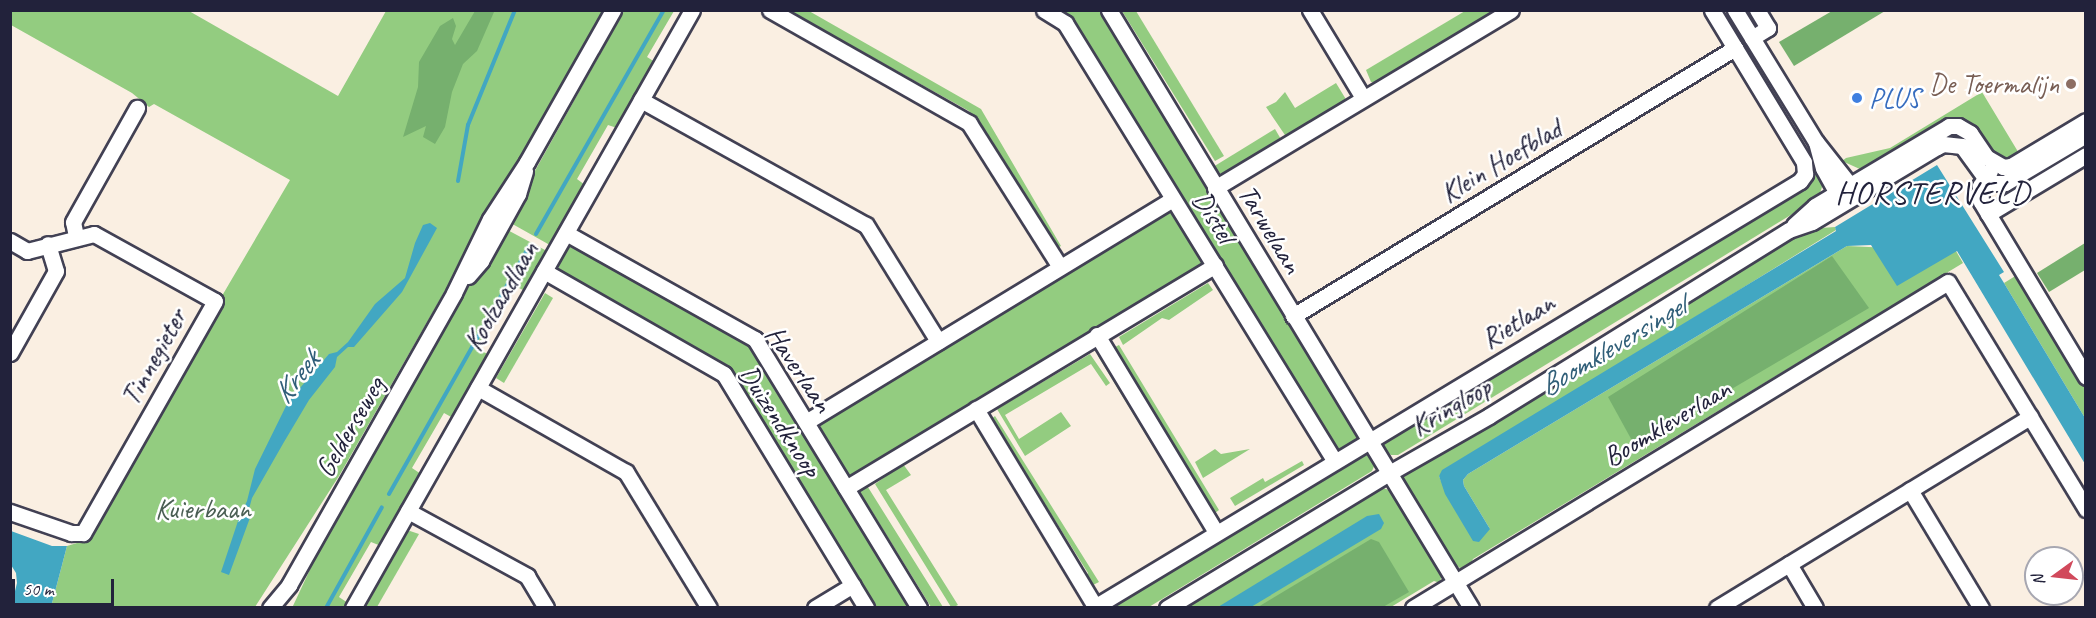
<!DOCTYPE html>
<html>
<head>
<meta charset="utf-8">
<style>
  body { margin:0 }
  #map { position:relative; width:2096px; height:618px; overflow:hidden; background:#faefe2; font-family:Caveat,sans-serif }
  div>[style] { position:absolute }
  .green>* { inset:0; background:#93cc80 }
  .forest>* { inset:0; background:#76b06e }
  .water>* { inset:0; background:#42a7c2 }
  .stream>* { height:4px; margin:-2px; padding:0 2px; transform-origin:2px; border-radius:2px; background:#42a7c2 }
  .roads { filter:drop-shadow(2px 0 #424154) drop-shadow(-2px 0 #424154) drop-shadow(0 2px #424154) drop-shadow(0 -2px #424154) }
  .minor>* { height:15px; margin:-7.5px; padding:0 7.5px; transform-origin:7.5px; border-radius:7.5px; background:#fff }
  .dots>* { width:16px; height:16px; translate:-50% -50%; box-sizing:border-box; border:3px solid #fff; border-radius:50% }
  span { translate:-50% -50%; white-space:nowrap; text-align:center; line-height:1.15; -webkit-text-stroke:5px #fff; paint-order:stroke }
  .education-label { font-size:28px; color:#785e54 }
  .right { translate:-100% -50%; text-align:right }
  .shop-label { font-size:28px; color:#366cbe }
  .left { translate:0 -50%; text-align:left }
  .street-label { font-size:28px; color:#22223b }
  .park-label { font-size:28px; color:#4a5e53 }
  .water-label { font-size:30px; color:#305e78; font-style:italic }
  .quarter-label { font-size:32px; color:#22223b; letter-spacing:1.5px }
  .frame { position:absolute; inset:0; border:12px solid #22223b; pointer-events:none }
  .north { position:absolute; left:2024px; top:546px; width:60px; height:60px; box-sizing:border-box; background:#fff; border:2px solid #a7a7b1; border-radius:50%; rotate:255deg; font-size:16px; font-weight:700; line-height:24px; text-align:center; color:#22223b }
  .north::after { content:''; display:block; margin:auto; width:21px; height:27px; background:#d1495b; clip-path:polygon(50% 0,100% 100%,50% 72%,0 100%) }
  .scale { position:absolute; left:12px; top:579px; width:102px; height:27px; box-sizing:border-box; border:3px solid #22223b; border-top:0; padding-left:8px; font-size:18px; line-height:21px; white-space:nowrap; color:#22223b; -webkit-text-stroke:4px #fff; paint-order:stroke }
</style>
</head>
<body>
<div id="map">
  <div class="green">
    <div style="clip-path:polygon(11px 11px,189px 11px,338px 96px,386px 11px,605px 11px,339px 476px,255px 607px,51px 607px,67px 546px,77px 543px,290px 180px,154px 104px,149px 107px,132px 93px,11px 25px)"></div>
    <div style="clip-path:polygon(624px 11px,674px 11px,647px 57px,655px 62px,617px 128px,608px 125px,577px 179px,585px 185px,553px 244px,548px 244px,507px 221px)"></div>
    <div style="clip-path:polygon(789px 11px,809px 11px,981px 109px,1061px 246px,1055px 249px,969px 111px)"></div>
    <div style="clip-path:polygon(1058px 11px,1102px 11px,1359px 435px,1350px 446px,1339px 449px,1331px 443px,1071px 18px)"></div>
    <div style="clip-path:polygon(1122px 11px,1136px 11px,1224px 156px,1215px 161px)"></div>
    <div style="clip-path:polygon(1465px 11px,1496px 11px,1381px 83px,1371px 82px,1366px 70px)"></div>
    <div style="clip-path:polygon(1336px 83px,1347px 101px,1287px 138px,1266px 107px,1276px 102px,1285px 92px,1295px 108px)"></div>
    <div style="clip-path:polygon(1982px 92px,2020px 155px,2004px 158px,1995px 156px,1967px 123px,1862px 170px,1842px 161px,1846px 158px,1890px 148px)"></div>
    <div style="clip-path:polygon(1275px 129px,1282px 141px,1227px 174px,1221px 174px,1213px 167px)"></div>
    <div style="clip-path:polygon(1821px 172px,1824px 181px,1820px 193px,1812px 202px,1398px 455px,1391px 455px,1384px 450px,1383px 443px,1386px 434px)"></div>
    <div style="clip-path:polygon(1170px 210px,1176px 212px,1204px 259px,1200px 266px,855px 476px,844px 473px,820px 432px,821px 421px,1163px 211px)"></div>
    <div style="clip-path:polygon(1835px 227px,1836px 230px,1439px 476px,1441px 481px,1490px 529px,1464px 486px,1463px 480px,1468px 474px,1847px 246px,1956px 251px,1963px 263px,1473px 559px,1469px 567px,1460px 568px,1453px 563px,1402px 477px,1498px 414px,1807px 229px)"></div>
    <div style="clip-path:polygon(504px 228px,545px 250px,546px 254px,525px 291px,513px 285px,477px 348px,489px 355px,453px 418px,444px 413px,412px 468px,421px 474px,381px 546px,371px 542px,339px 597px,348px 603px,345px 607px,292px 608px,321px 546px,464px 292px)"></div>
    <div style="clip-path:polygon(568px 243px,574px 244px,750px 344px,911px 607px,876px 607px,731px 367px,559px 270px,557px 257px)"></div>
    <div style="clip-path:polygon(2017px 275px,2085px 387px,2085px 418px,2004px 283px)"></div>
    <div style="clip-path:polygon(1208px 283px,1213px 290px,1169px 320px,1162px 318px,1123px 345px,1119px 337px)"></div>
    <div style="clip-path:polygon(545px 293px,553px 298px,504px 383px,496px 378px)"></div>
    <div style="clip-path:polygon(1119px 345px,1219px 510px,1211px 516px,1204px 504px,1206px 499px,1118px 351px,1113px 352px,1111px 349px)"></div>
    <div style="clip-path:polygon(1090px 354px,1110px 383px,1106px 386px,1091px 364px,1005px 415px,1019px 439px,1061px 412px,1071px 426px,1025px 456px,997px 409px)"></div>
    <div style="clip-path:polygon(1102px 354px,1202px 520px,1199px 522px,1098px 356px)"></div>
    <div style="clip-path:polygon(995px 416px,1099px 582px,1089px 587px,1084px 578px,1088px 573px,994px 423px,991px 425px,989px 421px)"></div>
    <div style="clip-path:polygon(981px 427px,1081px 594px,1079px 596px,977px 430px)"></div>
    <div style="clip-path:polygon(1215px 449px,1221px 454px,1250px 449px,1203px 478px,1195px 462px)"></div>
    <div style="clip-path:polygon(1359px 451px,1374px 456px,1375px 464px,1372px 471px,1149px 607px,1101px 608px)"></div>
    <div style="clip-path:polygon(1302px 461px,1304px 465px,1235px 506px,1230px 498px,1263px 478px,1265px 482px)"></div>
    <div style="clip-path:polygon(903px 464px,911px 475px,886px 490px,958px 605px,954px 607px,951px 607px,875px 484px)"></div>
    <div style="clip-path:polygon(866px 484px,943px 607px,931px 607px,868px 505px,864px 507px,858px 498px,859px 489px)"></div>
    <div style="clip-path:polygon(1383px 488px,1395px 492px,1442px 572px,1440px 583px,1434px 581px,1391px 607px,1180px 608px)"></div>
    <div style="clip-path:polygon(410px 531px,419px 534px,377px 607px,366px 607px,406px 532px)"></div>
  </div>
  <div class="forest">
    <div style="clip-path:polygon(475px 11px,494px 12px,477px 51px,463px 64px,452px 92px,445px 127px,435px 144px,423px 137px,426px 126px,403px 137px,418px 87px,419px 62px,440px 26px,453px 18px,456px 26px,452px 39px,455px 45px)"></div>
    <div style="clip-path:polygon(1832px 11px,1885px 11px,1794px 66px,1779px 42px)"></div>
    <div style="clip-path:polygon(2085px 243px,2085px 270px,2049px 292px,2037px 273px)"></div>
    <div style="clip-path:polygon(1832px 256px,1869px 308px,1635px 446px,1608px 397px)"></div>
    <div style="clip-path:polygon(1371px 539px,1379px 542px,1409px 592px,1383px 607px,1258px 607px)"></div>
  </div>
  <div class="water">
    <div style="clip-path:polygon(1937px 165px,2004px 272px,1999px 275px,2004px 283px,2085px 418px,2085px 464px,1957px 251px,1897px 286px,1871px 245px,1847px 246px,1468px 474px,1463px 480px,1464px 486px,1490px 529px,1479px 542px,1473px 541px,1445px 494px,1439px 476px,1442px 470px,1836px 231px,1835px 227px)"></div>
    <div style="clip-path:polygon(430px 223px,437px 228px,402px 292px,354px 347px,348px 347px,337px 357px,335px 367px,309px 400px,284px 442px,252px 498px,249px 509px,251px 515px,229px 575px,221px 572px,239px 518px,247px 501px,255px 469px,288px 402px,329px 354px,337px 352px,348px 342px,375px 304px,405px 278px,415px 243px,423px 225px)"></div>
    <div style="clip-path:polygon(1379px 514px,1384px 523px,1381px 529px,1251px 607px,1218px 607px,1367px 516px)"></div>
    <div style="clip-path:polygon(11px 531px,52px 546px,67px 546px,51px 607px,11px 607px,17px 583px,16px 573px,11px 565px)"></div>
  </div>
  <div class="stream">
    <div style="left:458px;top:181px;width:57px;rotate:-79.9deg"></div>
    <div style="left:468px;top:125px;width:124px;rotate:-67.8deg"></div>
    <div style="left:536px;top:234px;width:258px;rotate:-60.3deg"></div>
    <div style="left:389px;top:494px;width:284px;rotate:-60.5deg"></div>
    <div style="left:326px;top:608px;width:115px;rotate:-61deg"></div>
  </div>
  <div class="roads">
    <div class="minor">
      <div style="left:770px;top:10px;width:229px;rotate:29.6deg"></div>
      <div style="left:969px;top:123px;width:170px;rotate:57.7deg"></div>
      <div style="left:1044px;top:10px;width:25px;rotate:32deg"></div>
      <div style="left:1065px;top:23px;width:513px;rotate:58.39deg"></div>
      <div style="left:1109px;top:10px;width:699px;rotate:58.81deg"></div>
      <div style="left:1310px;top:10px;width:103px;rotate:58.9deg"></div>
      <div style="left:1735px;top:10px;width:155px;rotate:58.5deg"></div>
      <div style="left:1816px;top:142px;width:55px;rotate:51.7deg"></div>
      <div style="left:1850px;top:185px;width:9px;rotate:90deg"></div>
      <div style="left:1752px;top:38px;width:19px;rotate:-32deg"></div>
      <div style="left:1768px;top:28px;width:21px;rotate:-121deg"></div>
      <div style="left:641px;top:100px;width:257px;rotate:29.1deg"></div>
      <div style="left:866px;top:225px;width:137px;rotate:58.2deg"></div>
      <div style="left:1816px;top:142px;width:27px;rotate:75deg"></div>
      <div style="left:1823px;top:168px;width:29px;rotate:61deg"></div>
      <div style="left:1837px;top:193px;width:8px;rotate:23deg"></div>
      <div style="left:1990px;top:171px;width:18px;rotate:124deg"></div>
      <div style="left:1980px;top:186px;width:16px;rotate:86deg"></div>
      <div style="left:1981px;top:202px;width:204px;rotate:59deg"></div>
      <div style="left:1215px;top:188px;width:345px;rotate:-31deg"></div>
      <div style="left:1988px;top:214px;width:114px;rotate:-31deg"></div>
      <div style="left:1794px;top:225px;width:28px;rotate:-42deg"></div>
      <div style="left:1815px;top:206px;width:156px;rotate:-30.8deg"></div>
      <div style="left:1949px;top:126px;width:9px"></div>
      <div style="left:1958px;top:126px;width:14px;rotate:30deg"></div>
      <div style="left:1970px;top:133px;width:29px;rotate:56deg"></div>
      <div style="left:1986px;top:157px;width:20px;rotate:30deg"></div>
      <div style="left:2003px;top:167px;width:8px;rotate:-7deg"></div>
      <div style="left:2011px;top:166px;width:87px;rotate:-31deg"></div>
      <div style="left:566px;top:233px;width:217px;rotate:29.3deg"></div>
      <div style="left:755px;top:339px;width:315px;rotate:58.6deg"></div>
      <div style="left:76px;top:236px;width:14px;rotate:-102deg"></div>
      <div style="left:73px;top:222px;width:131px;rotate:-60.7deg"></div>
      <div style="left:10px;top:241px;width:20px;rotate:30deg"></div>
      <div style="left:27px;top:251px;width:69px;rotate:-14.2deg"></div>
      <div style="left:94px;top:234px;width:138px;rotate:29deg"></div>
      <div style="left:215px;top:301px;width:267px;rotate:119.6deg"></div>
      <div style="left:83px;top:533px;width:12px;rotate:180deg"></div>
      <div style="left:71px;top:533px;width:65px;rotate:-161deg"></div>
      <div style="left:544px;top:271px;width:207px;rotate:29.8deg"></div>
      <div style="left:724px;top:374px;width:274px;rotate:58.7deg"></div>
      <div style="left:468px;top:276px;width:20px;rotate:-49deg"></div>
      <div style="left:481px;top:261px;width:77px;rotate:-61.1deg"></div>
      <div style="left:518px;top:194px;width:24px;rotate:-73deg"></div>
      <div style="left:1293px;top:316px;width:517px;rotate:-31.23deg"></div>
      <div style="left:1097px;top:335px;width:230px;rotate:58.9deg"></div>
      <div style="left:10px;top:353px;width:94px;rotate:-60.7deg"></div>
      <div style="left:56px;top:271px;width:28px;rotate:-107deg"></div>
      <div style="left:478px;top:388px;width:170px;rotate:29.6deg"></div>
      <div style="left:626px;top:472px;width:159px;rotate:58.6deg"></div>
      <div style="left:976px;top:409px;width:230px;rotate:58.9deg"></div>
      <div style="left:806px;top:422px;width:429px;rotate:-31.3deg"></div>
      <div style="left:846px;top:488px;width:431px;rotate:-31.1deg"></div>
      <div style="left:1910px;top:490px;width:138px;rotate:59deg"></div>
      <div style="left:408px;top:511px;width:136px;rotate:28.6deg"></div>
      <div style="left:527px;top:576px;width:37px;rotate:59deg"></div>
      <div style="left:1789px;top:564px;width:51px;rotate:59.4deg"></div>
      <div style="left:270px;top:608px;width:30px;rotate:-50deg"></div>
      <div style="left:289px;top:585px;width:335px;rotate:-60.5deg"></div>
      <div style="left:454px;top:293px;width:82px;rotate:-64.1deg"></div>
      <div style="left:490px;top:219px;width:68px;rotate:-57deg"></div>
      <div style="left:527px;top:162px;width:175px;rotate:-60.5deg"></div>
      <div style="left:353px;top:608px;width:687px;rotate:-60.45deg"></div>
      <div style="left:815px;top:608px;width:44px;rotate:-31.2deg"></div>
      <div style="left:1093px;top:608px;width:826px;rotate:-31.13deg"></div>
      <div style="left:1800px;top:181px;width:9px;rotate:-54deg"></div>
      <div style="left:1805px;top:174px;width:12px;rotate:-95deg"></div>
      <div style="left:1804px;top:162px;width:178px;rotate:-121.2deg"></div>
      <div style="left:1167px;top:608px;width:262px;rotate:-31.3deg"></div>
      <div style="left:1391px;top:472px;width:113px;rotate:-29.7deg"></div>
      <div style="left:1489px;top:416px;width:353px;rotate:-31.8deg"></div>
      <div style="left:1789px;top:230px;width:24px;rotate:-19deg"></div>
      <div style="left:1812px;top:222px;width:146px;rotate:-31deg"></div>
      <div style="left:1937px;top:147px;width:7px;rotate:-27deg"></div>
      <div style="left:1943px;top:144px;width:19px;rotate:6deg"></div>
      <div style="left:1962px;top:146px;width:39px;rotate:54deg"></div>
      <div style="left:1985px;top:178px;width:9px;rotate:32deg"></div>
      <div style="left:1993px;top:183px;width:12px"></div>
      <div style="left:2005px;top:183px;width:94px;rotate:-30.7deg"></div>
      <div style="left:1413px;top:608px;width:626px;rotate:-31.36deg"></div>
      <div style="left:1948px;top:282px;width:266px;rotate:58.7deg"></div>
      <div style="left:1717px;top:608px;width:367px;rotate:-31.4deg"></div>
    </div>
  </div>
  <div class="dots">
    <div style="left:2071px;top:84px;background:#8d6e63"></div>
    <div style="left:1857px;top:98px;background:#3f7fe0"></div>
  </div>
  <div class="education-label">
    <span class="right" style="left:2059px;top:84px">De Toermalijn</span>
  </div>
  <div class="shop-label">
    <span class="left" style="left:1869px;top:98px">PLUS</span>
  </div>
  <div class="street-label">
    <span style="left:1501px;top:161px;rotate:-31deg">Klein Hoefblad</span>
    <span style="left:1214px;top:217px;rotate:58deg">Distel</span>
    <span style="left:1270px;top:229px;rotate:59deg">Tarwelaan</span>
    <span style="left:501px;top:296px;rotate:-60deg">Koolzaadlaan</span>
    <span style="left:1518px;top:321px;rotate:-31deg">Rietlaan</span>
    <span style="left:154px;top:357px;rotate:-61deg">Tinnegieter</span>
    <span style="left:799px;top:369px;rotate:56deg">Haverlaan</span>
    <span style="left:1451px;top:407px;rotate:-30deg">Kringloop</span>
    <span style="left:780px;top:421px;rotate:57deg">Duizendknoop</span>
    <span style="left:1667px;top:423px;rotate:-31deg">Boomkleverlaan</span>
    <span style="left:350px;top:427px;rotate:-60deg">Gelderseweg</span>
  </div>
  <div class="park-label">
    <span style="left:203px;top:509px">Kuierbaan</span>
  </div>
  <div class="water-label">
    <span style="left:1612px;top:346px;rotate:-31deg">Boomkleversingel</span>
    <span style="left:296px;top:377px;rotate:-52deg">Kreek</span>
  </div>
  <div class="quarter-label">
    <span style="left:1933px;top:193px">HORSTERVELD</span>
  </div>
  <div class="frame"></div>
  <div class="north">N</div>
  <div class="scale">50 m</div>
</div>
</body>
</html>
